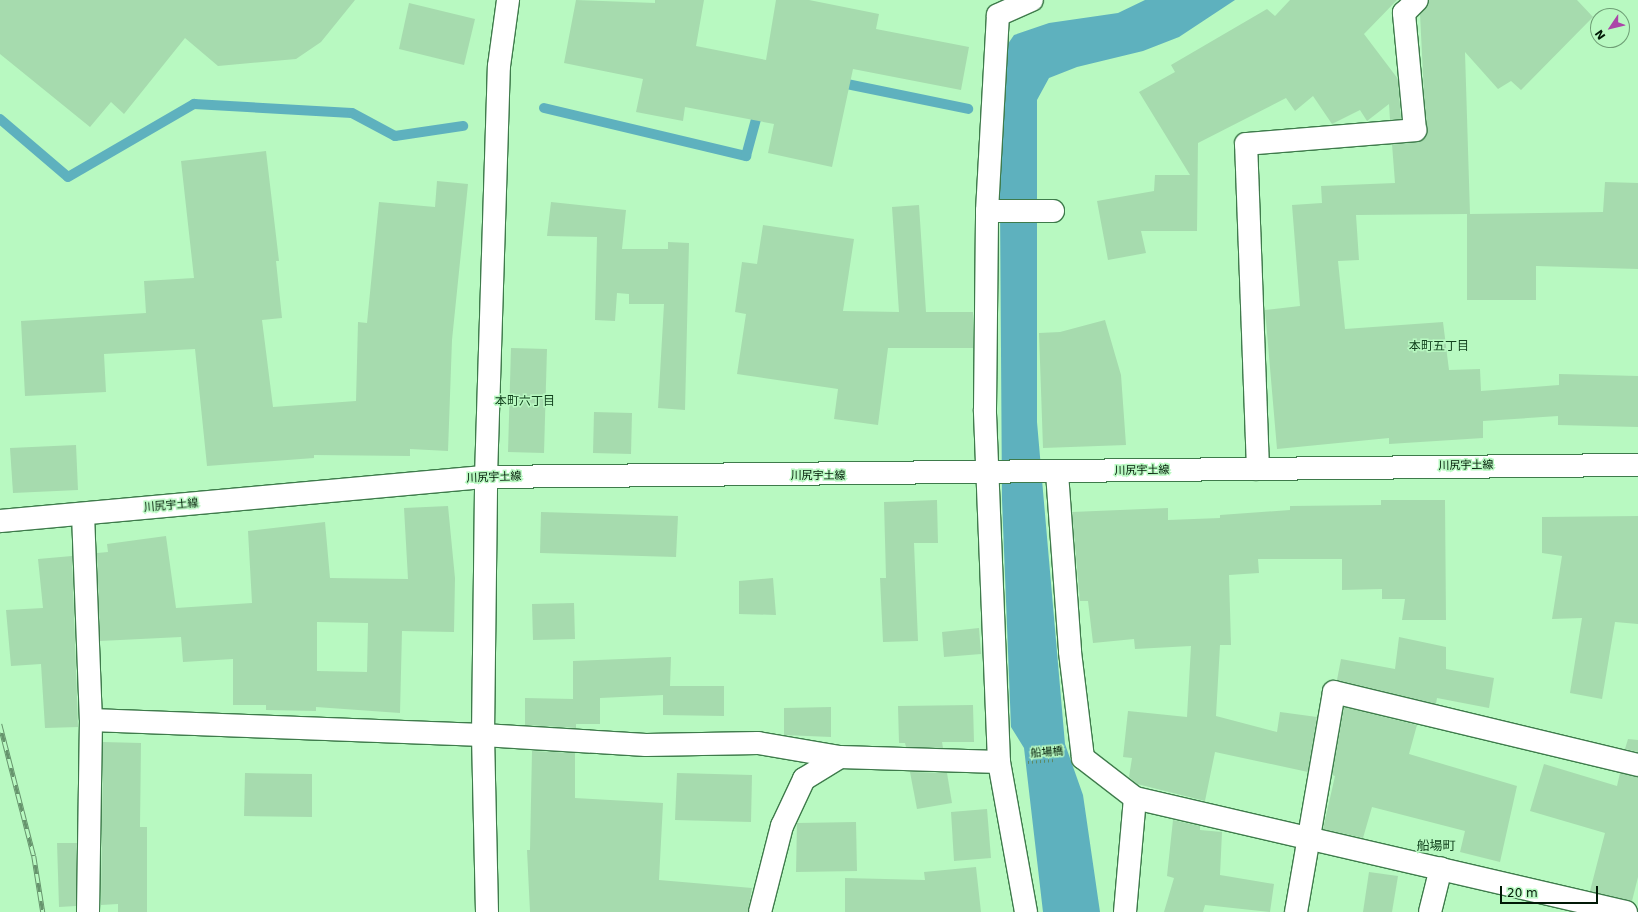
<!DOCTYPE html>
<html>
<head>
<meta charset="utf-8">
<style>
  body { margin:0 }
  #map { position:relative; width:1638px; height:912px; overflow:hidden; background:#b8f9c1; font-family:"DejaVu Sans","Noto Sans JP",sans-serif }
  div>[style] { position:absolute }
  .water>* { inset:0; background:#5eb1be }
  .stream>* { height:10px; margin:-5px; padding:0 5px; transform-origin:5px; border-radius:5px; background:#5eb1be }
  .building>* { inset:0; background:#a6dbae }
  .path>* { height:2.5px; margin-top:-1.25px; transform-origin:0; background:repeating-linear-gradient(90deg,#5d8a64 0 1px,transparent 0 4px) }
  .roads { filter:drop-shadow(1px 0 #3e7b4b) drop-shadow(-1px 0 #3e7b4b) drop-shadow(0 1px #3e7b4b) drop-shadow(0 -1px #3e7b4b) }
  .minor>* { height:22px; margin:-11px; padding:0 11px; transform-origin:11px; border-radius:11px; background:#fff }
  .major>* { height:22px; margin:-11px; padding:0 11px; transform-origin:11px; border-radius:11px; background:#fff }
  .rail>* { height:4.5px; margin-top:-2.25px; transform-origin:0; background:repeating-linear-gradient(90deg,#b8f9c1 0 9px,#66946d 0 18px); box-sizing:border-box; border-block:1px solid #66946d }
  span { translate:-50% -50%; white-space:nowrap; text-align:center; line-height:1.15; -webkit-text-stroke:3px #b8f9c1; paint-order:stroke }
  .street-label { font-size:11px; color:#011906 }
  .neighbourhood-label { font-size:12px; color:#12421e }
  .quarter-label { font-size:13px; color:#12421e }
  .north { position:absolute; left:1590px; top:8px; width:40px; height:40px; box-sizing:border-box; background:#b8f9c1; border:1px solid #6f9f76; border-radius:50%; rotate:235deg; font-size:11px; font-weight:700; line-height:16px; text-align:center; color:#011906 }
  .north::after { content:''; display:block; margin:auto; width:14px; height:18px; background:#ab45a8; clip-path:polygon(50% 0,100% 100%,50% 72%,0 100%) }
  .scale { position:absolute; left:1500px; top:886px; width:98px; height:18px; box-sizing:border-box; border:2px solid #011906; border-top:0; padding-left:5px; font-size:12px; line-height:14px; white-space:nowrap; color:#011906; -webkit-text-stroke:3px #b8f9c1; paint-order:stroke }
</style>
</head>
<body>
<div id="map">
  <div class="water">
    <div style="clip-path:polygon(1145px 0,1235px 0,1179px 37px,1143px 51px,1077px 67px,1049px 78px,1037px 100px,1037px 422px,1065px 744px,1083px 795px,1100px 912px,1043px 912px,1024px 748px,1011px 727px,1002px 500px,999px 57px,1014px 35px,1049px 23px,1118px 13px)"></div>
  </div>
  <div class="stream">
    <div style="left:837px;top:82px;width:134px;rotate:11.6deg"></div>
    <div style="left:544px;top:108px;width:208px;rotate:13.4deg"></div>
    <div style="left:746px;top:156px;width:50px;rotate:-74.8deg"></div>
    <div style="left:0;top:119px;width:89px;rotate:40.5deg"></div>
    <div style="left:68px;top:177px;width:146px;rotate:-30.1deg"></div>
    <div style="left:194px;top:104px;width:158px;rotate:3.3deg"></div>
    <div style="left:352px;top:113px;width:49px;rotate:28.1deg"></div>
    <div style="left:395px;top:136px;width:69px;rotate:-8.4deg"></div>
  </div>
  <div class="building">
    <div style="clip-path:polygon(0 0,355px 0,321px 42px,296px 59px,218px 66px,185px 38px,124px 114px,111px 102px,90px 127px,0 54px)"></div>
    <div style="clip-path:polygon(576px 0,655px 3px,655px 0,704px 0,696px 46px,766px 60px,776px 0,809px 0,879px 14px,876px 29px,969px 47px,961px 90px,853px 69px,832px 167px,768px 153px,774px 124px,685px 107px,683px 121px,636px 112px,643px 79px,564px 63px)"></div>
    <div style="clip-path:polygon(1290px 0,1397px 0,1364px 34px,1398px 79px,1401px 119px,1390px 120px,1389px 104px,1367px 121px,1360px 110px,1332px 124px,1313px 96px,1295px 111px,1286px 98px,1198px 143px,1197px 231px,1141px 231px,1146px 253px,1108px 260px,1097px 201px,1154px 191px,1155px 175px,1190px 175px,1139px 92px,1175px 72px,1171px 65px,1267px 9px,1275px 16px)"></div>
    <div style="clip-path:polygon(1429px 0,1577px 0,1593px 17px,1521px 90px,1511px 81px,1498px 89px,1465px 52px,1470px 214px,1603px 212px,1605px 182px,1638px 183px,1638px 269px,1536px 266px,1536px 300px,1467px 300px,1467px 214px,1356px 215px,1359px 260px,1338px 261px,1345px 329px,1443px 322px,1449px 370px,1480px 369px,1481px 391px,1559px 385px,1559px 374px,1638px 376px,1638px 427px,1558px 425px,1558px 416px,1483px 421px,1483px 438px,1389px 444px,1389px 438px,1277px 449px,1265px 310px,1300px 306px,1292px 205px,1322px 203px,1321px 186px,1395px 183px,1392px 144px,1416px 142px,1426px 135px,1420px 14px)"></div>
    <div style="clip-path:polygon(409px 3px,475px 19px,464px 65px,399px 49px)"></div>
    <div style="clip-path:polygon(266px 151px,279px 261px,276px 261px,282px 318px,262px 320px,273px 407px,356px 401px,358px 322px,367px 323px,379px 202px,435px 207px,437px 181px,468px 184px,452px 340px,448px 451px,410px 449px,410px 456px,314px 455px,314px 458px,207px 466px,195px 349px,104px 354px,106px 392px,25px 396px,21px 321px,146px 313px,144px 281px,194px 278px,181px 161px)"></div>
    <div style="clip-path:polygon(551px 202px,626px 210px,622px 249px,668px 249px,668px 242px,689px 243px,685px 410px,658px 408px,664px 304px,629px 304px,629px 294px,617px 293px,615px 321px,595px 320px,597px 237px,547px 236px)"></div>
    <div style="clip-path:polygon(919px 205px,926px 312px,973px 312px,973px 348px,888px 348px,878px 425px,834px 419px,838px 389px,737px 374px,746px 314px,735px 312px,742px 262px,757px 264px,763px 225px,854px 239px,843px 311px,899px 312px,892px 207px)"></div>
    <div style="clip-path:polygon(1105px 320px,1121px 375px,1126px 445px,1043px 448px,1039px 333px,1060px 332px)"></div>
    <div style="clip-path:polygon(511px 348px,547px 349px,544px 453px,508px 452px)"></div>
    <div style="clip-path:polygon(594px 412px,632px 413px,631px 454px,593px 453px)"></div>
    <div style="clip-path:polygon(76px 445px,78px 490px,13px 493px,10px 448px)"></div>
    <div style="clip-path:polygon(937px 500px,938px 543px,914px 543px,918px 641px,883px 642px,880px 578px,886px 578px,884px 502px)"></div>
    <div style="clip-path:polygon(1381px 500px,1445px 500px,1446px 620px,1402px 620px,1405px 599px,1382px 599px,1382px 589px,1342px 590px,1342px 559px,1258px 559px,1259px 573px,1229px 575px,1231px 645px,1220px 645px,1216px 716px,1277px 732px,1280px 712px,1317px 717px,1308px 772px,1215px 752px,1205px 801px,1137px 784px,1129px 777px,1132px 758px,1123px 757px,1128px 711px,1187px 717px,1191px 646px,1135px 649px,1134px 639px,1093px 643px,1088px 601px,1080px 601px,1072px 512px,1168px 508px,1168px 520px,1220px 518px,1220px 515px,1290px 510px,1290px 506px,1381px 505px)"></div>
    <div style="clip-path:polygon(evenodd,448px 506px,455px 578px,454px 632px,402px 631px,400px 713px,316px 707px,316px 711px,266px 710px,266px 705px,233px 705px,233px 659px,183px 662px,181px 637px,100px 641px,97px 553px,108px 552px,107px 544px,166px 536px,176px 608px,252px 603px,248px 531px,325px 522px,330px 578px,408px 579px,404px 508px,448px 506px,317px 622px,368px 623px,367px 672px,317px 671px,317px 622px)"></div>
    <div style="clip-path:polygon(541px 512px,678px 516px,676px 557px,540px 553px)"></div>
    <div style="clip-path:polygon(1638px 516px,1638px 624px,1615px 622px,1602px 699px,1570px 693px,1582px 618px,1552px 619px,1562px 556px,1542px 553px,1542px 517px)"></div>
    <div style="clip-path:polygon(72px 556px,78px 727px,45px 728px,41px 664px,11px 666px,6px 610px,43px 608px,38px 559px)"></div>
    <div style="clip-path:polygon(773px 578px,776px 615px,739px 614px,739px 581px)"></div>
    <div style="clip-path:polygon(574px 603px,575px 639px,533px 640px,532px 604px)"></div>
    <div style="clip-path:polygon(979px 628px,981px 654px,944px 657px,942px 632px)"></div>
    <div style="clip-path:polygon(1399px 637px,1446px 647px,1446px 669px,1494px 678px,1489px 708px,1437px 698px,1436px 704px,1337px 680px,1341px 659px,1395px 669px)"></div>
    <div style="clip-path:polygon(671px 657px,670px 686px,724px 686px,724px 716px,663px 715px,663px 695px,600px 698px,600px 724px,576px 724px,576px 728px,525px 725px,525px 698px,573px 699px,573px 661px)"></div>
    <div style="clip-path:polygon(973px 705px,974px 742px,942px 742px,943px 748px,906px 747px,905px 743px,899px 743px,898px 706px)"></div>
    <div style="clip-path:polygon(831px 707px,831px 737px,784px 735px,784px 708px)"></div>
    <div style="clip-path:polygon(1344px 707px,1417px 725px,1409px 754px,1517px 786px,1500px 862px,1460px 852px,1465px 831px,1372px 807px,1363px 838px,1323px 829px,1335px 776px,1332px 775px)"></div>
    <div style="clip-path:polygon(1628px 739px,1638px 740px,1638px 752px,1625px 749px)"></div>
    <div style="clip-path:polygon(103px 742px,141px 743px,140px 827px,147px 827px,147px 912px,118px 912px,118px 904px,101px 905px)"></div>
    <div style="clip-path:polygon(532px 751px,575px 753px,575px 798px,663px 803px,659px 880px,752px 888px,748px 912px,530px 912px,527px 850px,530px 850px)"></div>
    <div style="clip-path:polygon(1544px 764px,1617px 786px,1620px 773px,1638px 777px,1638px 877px,1632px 901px,1590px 891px,1605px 833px,1530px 811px)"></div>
    <div style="clip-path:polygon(910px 772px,947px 773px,952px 803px,917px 809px)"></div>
    <div style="clip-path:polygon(245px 773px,312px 774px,312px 817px,244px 816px)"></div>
    <div style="clip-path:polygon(677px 773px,752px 775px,751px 822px,675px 820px)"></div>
    <div style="clip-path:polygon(987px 809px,991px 858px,954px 861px,951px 812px)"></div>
    <div style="clip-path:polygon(1173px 820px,1200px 826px,1200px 830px,1222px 832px,1220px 875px,1274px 884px,1270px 912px,1205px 905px,1203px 912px,1164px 912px,1174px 878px,1167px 876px)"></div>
    <div style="clip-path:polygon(856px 822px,857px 871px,796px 872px,797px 823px)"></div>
    <div style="clip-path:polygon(57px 843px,77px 843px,76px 906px,59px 907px)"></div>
    <div style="clip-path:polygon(976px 867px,981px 912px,845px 912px,845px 878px,925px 880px,924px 872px)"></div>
    <div style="clip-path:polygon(1369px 872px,1398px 876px,1392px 912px,1363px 912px)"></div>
  </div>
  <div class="path">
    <div style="left:1028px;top:762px;width:27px;rotate:-4deg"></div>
  </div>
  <div class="roads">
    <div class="minor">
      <div style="left:987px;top:211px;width:66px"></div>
      <div style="left:1258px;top:469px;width:325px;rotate:-92.1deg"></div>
      <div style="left:1246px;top:144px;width:170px;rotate:-4.7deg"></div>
      <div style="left:1415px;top:130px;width:118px;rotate:-95.4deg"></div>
      <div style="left:1404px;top:13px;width:18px;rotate:-45deg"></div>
      <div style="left:1057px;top:473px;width:179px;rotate:85.8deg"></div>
      <div style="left:1070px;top:652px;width:107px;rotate:83deg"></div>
      <div style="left:1083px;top:758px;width:66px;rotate:37.6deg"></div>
      <div style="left:1135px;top:798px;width:504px;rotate:13.07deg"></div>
      <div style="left:83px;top:514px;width:206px;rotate:87.8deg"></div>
      <div style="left:91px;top:720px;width:192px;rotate:90.9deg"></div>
      <div style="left:91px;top:720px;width:392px;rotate:2.2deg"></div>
      <div style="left:483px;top:735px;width:163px;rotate:3.5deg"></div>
      <div style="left:646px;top:745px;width:112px;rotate:-1deg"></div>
      <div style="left:758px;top:743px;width:83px;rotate:9.7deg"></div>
      <div style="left:840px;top:757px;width:159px;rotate:1.8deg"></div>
      <div style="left:487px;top:912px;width:177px;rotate:-91.3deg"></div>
      <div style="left:483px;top:735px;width:258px;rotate:-89.3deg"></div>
      <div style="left:486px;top:477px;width:411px;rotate:-88.2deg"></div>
      <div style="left:499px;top:66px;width:67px;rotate:-82.2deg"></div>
      <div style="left:760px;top:912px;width:89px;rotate:-75.7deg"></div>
      <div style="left:782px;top:826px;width:52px;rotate:-64.9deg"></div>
      <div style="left:804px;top:779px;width:42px;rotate:-31.4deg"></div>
      <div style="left:1026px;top:912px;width:152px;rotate:-100.2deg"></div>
      <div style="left:999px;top:762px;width:353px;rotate:-92.3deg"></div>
      <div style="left:985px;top:409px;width:198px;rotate:-89.4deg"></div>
      <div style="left:987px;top:211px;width:196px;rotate:-86.8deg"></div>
      <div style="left:998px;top:15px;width:37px;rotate:-24deg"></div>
      <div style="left:1125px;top:912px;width:114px;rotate:-85deg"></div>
      <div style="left:1296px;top:912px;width:223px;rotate:-80.2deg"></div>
      <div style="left:1334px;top:692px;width:313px;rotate:13.5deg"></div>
      <div style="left:1430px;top:912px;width:45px;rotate:-76deg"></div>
    </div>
    <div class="major">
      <div style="left:0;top:521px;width:488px;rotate:-5.2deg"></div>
      <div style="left:486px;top:477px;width:1152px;rotate:-0.6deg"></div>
    </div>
  </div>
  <div class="rail">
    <div style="left:0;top:724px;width:136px;rotate:75.6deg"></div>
    <div style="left:34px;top:856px;width:57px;rotate:80.9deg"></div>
  </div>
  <div class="street-label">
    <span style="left:1466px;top:466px;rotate:-1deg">川尻宇土線</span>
    <span style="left:1142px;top:471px;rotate:-1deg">川尻宇土線</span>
    <span style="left:818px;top:476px">川尻宇土線</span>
    <span style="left:494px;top:478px;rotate:-2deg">川尻宇土線</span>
    <span style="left:171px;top:506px;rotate:-5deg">川尻宇土線</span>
    <span style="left:1047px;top:753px;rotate:-4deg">船場橋</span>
  </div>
  <div class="neighbourhood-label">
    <span style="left:1439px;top:347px">本町五丁目</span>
    <span style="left:525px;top:402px">本町六丁目</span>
  </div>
  <div class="quarter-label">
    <span style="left:1436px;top:846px">船場町</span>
  </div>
  <div class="north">N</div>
  <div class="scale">20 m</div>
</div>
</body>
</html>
